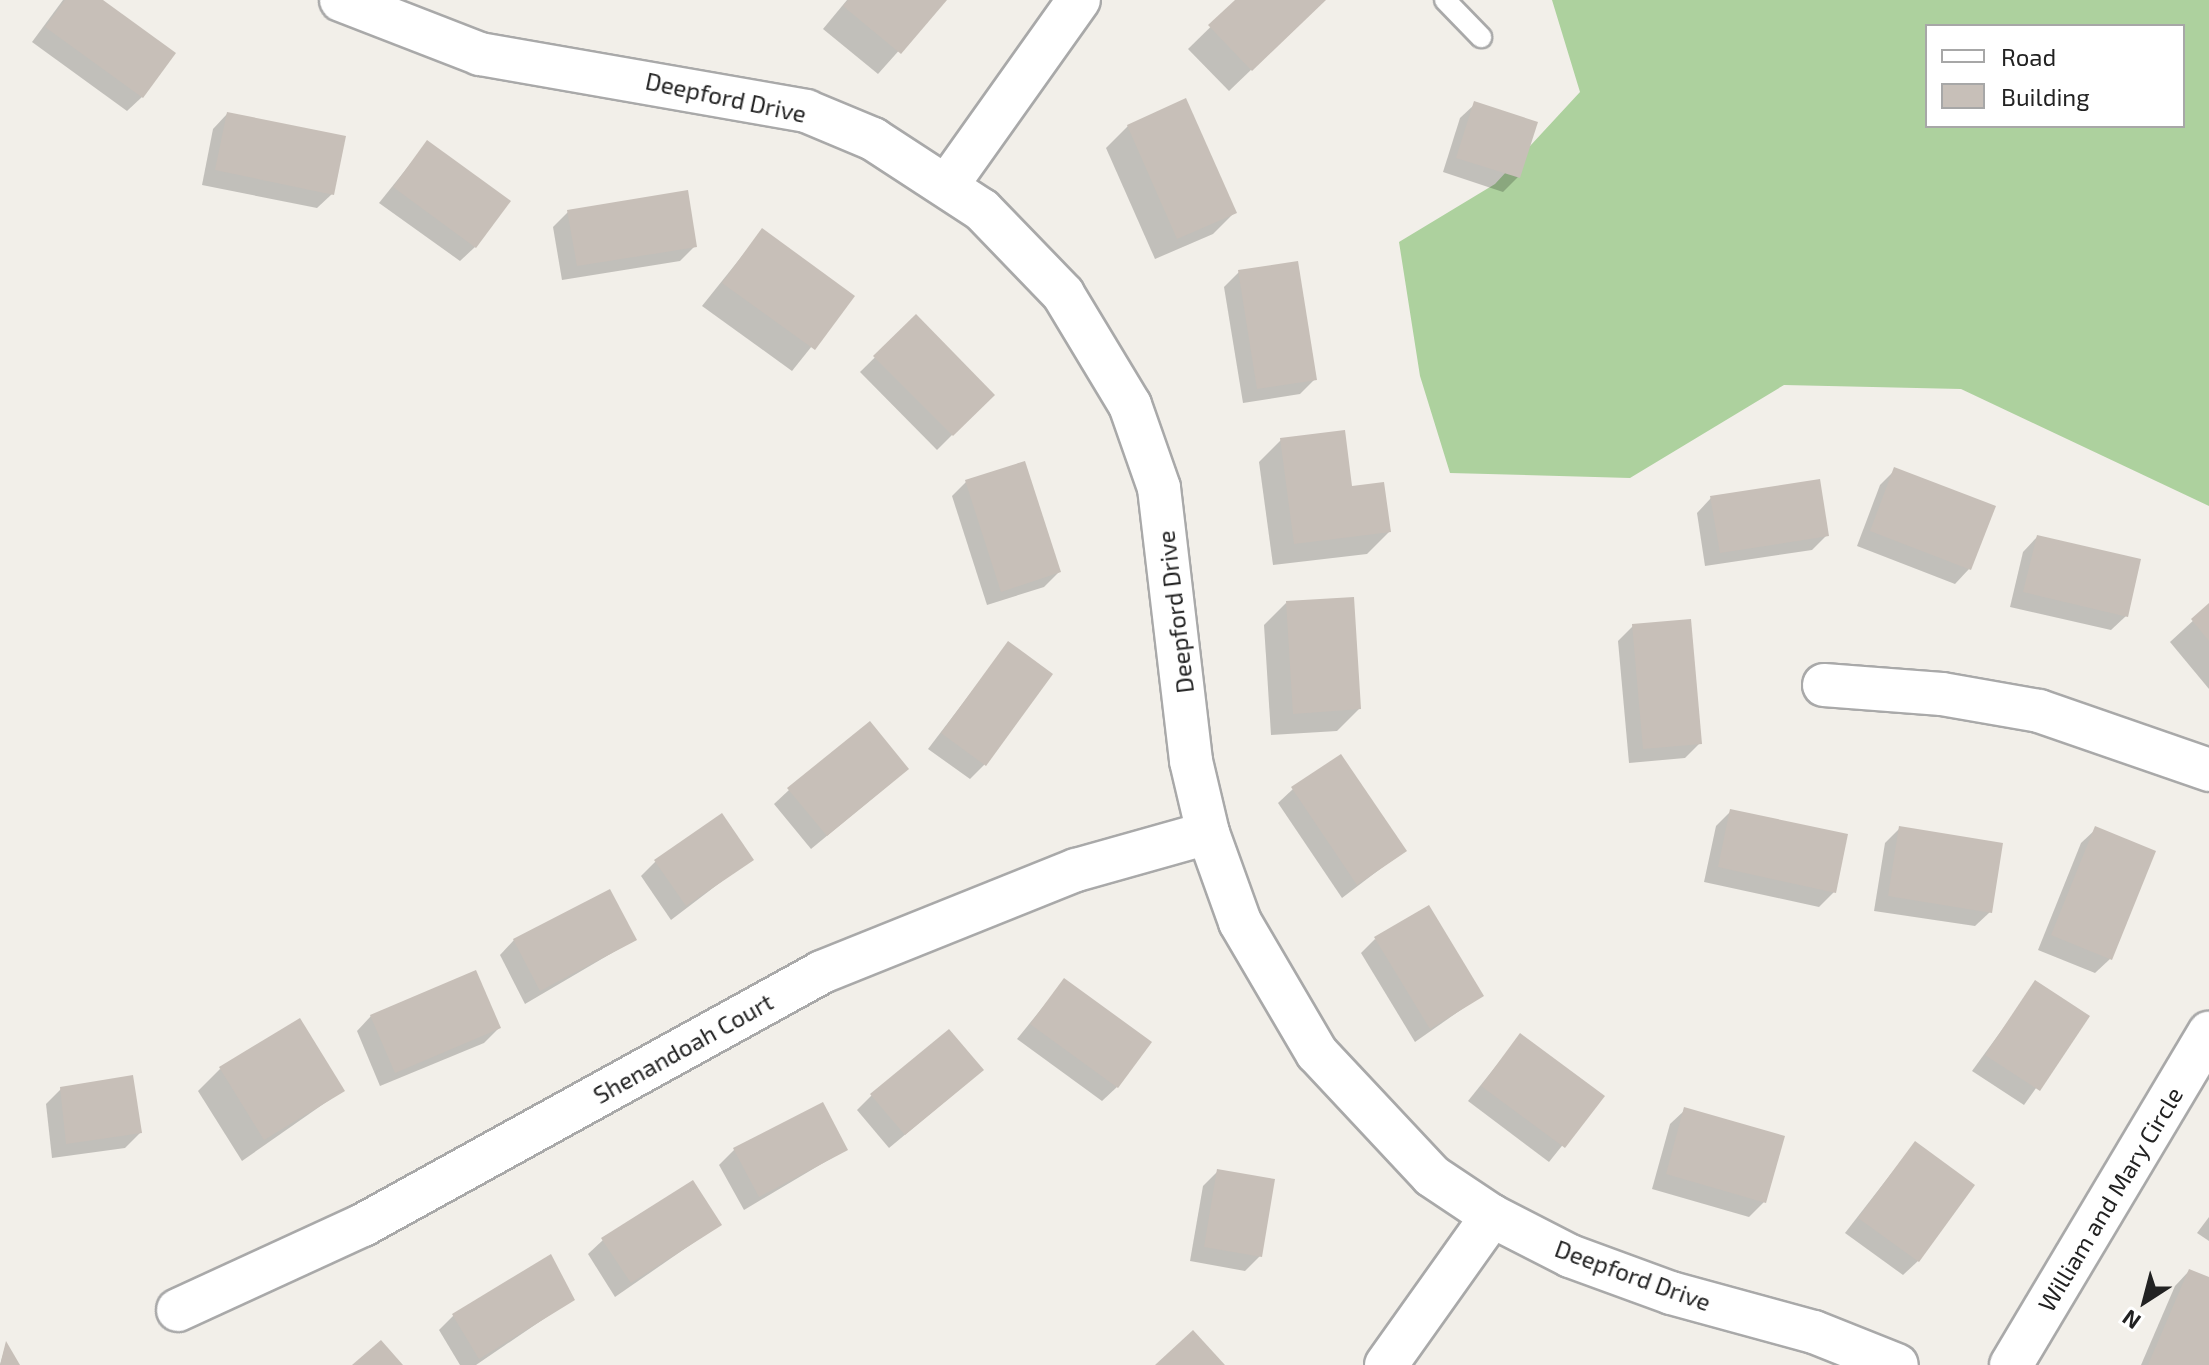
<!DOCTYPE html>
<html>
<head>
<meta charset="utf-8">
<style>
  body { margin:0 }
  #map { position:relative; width:2209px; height:1365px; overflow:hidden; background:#f2efe9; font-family:"Exo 2",sans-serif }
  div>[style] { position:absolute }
  .forest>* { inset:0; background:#add19e }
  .shadow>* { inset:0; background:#0003 }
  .building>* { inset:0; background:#c7bfb8 }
  .roads { filter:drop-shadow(2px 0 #a9a9a9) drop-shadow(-2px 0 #a9a9a9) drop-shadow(0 2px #a9a9a9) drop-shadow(0 -2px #a9a9a9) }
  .lane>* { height:20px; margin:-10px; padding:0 10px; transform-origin:10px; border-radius:10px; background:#fff }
  .street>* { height:42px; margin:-21px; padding:0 21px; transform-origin:21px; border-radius:21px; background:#fff }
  span { translate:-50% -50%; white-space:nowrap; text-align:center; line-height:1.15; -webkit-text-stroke:6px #fff; paint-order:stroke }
  .street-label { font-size:24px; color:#222 }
  .legend { position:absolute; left:1925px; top:24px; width:260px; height:104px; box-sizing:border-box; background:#fff; border:2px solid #a7a7a7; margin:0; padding:10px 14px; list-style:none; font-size:24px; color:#222 }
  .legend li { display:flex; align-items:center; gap:16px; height:40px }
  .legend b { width:40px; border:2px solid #a7a7a7 }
  .north { position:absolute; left:2105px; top:1261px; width:80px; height:80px; -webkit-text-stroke:6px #fff; paint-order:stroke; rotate:216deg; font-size:22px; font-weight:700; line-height:32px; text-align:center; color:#222 }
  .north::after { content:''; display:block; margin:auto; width:28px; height:36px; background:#222; clip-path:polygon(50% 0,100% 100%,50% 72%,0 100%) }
</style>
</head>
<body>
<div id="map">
  <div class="forest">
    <div style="clip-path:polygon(evenodd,1552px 0,2209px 0,2209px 506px,1961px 389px,1784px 385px,1630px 478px,1450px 473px,1420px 376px,1399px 242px,1495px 184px,1580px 92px,1552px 0,1927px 26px,2183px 26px,2183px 126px,1927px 126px,1927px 26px)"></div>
  </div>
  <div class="shadow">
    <div style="clip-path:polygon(63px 0,100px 0,142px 97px,127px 111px,32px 42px)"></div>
    <div style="clip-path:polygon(847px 0,944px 0,878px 74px,823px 29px)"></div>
    <div style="clip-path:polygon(1238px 0,1324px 0,1229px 91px,1188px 49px)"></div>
    <div style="clip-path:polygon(1475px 104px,1518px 177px,1503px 192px,1443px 172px,1460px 118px)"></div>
    <div style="clip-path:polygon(227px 114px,332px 194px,317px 208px,202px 185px,213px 129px)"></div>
    <div style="clip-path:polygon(1128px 126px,1234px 213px,1213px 234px,1155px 259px,1106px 148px)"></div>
    <div style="clip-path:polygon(427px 143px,475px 247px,460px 261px,379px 203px)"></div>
    <div style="clip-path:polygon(568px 212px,695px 246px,680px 261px,562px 280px,553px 227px)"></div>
    <div style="clip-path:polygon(762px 231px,852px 296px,792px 371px,702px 306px)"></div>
    <div style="clip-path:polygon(1239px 272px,1315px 379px,1300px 394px,1243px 403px,1224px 287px)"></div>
    <div style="clip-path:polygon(916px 317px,992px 395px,937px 450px,860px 372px)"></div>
    <div style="clip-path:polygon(1281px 440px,1350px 489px,1389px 532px,1367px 554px,1273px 565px,1259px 462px)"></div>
    <div style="clip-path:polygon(1895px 470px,1969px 569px,1955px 584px,1857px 546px,1880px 485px)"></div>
    <div style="clip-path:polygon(966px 482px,1059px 572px,1044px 587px,987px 605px,952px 496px)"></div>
    <div style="clip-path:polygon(1711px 498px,1827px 535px,1812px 550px,1705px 566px,1697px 513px)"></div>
    <div style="clip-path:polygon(2037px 537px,2126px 616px,2111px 630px,2010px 607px,2023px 552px)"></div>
    <div style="clip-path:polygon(1286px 603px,1359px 709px,1337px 731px,1271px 735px,1264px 625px)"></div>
    <div style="clip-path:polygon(2209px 606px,2209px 689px,2170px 642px)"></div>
    <div style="clip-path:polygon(1633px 626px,1700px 743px,1685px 758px,1629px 763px,1618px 641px)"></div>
    <div style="clip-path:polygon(1008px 644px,984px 765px,970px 779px,928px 749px)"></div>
    <div style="clip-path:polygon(891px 783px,811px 849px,774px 804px,789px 790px)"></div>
    <div style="clip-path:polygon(1293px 789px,1405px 850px,1342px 898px,1278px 803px)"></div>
    <div style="clip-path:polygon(1731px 811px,1834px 892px,1819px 907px,1704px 882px,1716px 826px)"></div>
    <div style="clip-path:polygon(1900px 828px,1990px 912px,1975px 926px,1874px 911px,1885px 843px)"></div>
    <div style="clip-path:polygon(2096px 829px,2110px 959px,2095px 973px,2038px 950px,2081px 843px)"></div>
    <div style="clip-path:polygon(751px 859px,671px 920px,641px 876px,655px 862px)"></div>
    <div style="clip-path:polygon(1375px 939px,1482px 995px,1415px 1042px,1361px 953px)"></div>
    <div style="clip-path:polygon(514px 940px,634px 940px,525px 1004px,500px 955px)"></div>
    <div style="clip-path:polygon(1064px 981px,1117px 1087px,1102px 1101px,1017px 1039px)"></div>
    <div style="clip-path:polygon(2036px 983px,2087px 1017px,2024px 1105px,1972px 1071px)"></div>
    <div style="clip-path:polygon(371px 1016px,499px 1028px,484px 1043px,380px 1086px,357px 1031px)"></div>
    <div style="clip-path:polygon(1520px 1036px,1602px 1096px,1549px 1162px,1468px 1101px)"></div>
    <div style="clip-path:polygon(220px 1069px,342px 1091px,242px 1161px,198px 1091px)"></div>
    <div style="clip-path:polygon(966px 1084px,889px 1148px,857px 1110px,872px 1095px)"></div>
    <div style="clip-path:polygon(61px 1089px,140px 1133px,125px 1148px,52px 1158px,46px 1104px)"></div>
    <div style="clip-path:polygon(1685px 1110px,1764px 1202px,1749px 1217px,1652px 1189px,1670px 1124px)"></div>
    <div style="clip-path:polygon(1915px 1143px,1918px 1261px,1903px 1275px,1845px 1233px)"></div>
    <div style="clip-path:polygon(734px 1150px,845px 1150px,744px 1210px,719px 1165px)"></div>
    <div style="clip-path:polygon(1218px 1171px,1260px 1256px,1245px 1271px,1190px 1261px,1203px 1186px)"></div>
    <div style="clip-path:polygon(2209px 1217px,2209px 1241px,2197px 1233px)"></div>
    <div style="clip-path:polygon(719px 1225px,615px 1297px,588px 1254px,603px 1240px)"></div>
    <div style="clip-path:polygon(2189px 1271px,2209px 1279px,2209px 1365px,2141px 1365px,2175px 1286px)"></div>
    <div style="clip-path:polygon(573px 1299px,476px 1365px,460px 1365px,439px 1330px,454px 1315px)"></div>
    <div style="clip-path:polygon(6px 1344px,18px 1365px,0 1365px)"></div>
  </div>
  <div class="building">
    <div style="clip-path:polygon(65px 0,103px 0,176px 53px,143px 98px,45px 27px)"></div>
    <div style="clip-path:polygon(848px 0,947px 0,901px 54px,843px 6px)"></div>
    <div style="clip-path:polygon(1235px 0,1326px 0,1252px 71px,1208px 25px)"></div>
    <div style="clip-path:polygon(1186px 98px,1237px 213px,1177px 239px,1127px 125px)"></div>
    <div style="clip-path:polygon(1474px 101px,1538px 122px,1520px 178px,1456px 158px)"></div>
    <div style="clip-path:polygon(227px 112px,346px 136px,334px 195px,215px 170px)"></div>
    <div style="clip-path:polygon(427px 140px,511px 201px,476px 248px,393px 187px)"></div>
    <div style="clip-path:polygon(688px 190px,697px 247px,577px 266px,567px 210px)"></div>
    <div style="clip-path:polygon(762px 228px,855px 296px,815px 350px,722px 283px)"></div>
    <div style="clip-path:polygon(1298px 261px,1317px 380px,1257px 389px,1238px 270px)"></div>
    <div style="clip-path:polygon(916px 314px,995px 395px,953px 436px,873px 356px)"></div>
    <div style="clip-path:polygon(1345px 430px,1352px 486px,1384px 482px,1391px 532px,1294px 544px,1280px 438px)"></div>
    <div style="clip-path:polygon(1025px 461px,1061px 572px,1001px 592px,965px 480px)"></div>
    <div style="clip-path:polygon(1894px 467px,1996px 506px,1971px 570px,1870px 531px)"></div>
    <div style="clip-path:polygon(1820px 479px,1829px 536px,1720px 553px,1710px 496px)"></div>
    <div style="clip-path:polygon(2037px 535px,2141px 559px,2128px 617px,2023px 592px)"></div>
    <div style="clip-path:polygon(1354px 597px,1361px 709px,1293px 714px,1286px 601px)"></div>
    <div style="clip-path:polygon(2209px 603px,2209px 641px,2191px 619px)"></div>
    <div style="clip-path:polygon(1691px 619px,1702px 744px,1643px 749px,1632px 624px)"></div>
    <div style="clip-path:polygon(1008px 641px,1053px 674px,986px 766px,941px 733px)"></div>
    <div style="clip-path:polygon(870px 721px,909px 769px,827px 836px,787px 788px)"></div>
    <div style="clip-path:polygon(1341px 754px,1407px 851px,1357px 885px,1291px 787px)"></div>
    <div style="clip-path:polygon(1730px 809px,1848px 834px,1836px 893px,1718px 867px)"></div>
    <div style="clip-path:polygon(722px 813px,754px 860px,686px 906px,654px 860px)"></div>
    <div style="clip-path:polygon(1899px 826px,2003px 843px,1992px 913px,1888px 896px)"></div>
    <div style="clip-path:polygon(2095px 826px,2156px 851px,2112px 960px,2051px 935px)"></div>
    <div style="clip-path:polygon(610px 889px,637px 940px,540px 991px,513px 939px)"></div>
    <div style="clip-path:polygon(1429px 905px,1484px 996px,1430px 1029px,1374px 937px)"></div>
    <div style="clip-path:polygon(476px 970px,501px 1028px,395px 1073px,370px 1015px)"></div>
    <div style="clip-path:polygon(1064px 978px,1152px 1042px,1118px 1088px,1030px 1024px)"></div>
    <div style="clip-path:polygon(2035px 980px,2090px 1016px,2040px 1091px,1985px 1055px)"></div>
    <div style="clip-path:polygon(300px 1018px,345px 1091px,264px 1140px,219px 1067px)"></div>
    <div style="clip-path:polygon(949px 1029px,984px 1070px,905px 1135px,870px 1094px)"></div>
    <div style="clip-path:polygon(1520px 1033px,1605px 1096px,1565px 1148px,1481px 1086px)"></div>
    <div style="clip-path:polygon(133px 1075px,142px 1133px,66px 1144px,60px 1087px)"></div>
    <div style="clip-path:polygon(823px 1102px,848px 1150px,759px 1197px,733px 1148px)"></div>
    <div style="clip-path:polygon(1684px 1107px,1785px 1136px,1766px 1203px,1666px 1174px)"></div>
    <div style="clip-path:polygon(1915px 1141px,1975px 1185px,1919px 1262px,1858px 1218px)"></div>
    <div style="clip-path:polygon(1217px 1169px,1275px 1179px,1262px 1257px,1204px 1247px)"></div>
    <div style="clip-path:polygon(693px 1180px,722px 1225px,631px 1283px,601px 1238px)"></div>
    <div style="clip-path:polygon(551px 1254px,575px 1300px,479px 1359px,452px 1314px)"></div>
    <div style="clip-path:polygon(2189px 1269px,2209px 1277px,2209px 1365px,2148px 1365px)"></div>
    <div style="clip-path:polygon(1193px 1330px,1225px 1365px,1155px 1365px)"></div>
    <div style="clip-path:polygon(381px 1340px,403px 1365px,352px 1365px)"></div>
    <div style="clip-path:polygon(6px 1341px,20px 1365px,0 1365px)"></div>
  </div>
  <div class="roads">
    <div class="lane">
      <div style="left:1445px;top:0;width:52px;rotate:45.8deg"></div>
    </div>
    <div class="street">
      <div style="left:341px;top:0;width:149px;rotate:21.2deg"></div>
      <div style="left:480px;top:54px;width:331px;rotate:9.9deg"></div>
      <div style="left:806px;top:111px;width:73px;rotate:22.7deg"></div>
      <div style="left:873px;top:139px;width:130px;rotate:33.1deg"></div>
      <div style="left:982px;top:210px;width:117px;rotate:46deg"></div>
      <div style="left:1063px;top:294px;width:130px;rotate:58.9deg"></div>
      <div style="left:1130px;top:405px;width:88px;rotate:70.7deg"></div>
      <div style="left:1159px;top:488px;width:275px;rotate:83.3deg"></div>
      <div style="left:1191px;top:761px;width:74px;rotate:76.7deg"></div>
      <div style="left:1208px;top:833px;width:95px;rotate:70.2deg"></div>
      <div style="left:1240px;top:922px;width:152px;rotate:59.6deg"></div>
      <div style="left:1317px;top:1053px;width:168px;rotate:46.9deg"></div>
      <div style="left:1432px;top:1176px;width:72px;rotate:33.7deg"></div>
      <div style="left:1492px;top:1216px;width:88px;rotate:27.1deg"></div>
      <div style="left:1570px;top:1256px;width:108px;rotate:20.1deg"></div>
      <div style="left:1671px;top:1293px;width:148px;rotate:15.3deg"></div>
      <div style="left:1814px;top:1332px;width:89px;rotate:21.7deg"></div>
      <div style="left:948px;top:184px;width:226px;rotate:-54.6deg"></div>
      <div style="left:1824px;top:685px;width:118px;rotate:4.4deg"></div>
      <div style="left:1942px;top:694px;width:98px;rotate:9.9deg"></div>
      <div style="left:2039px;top:711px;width:180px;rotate:19.1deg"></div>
      <div style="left:178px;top:1310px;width:204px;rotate:-24.7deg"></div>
      <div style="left:363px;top:1225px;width:524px;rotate:-28.86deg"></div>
      <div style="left:822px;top:972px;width:274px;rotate:-21.9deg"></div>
      <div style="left:1076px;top:870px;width:137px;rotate:-15.7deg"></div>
      <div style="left:1386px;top:1365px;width:183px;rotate:-54.6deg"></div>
      <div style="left:2011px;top:1365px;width:387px;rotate:-59.2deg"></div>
    </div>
  </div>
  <div class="street-label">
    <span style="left:726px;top:97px;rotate:12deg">Deepford Drive</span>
    <span style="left:1175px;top:612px;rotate:-97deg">Deepford Drive</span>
    <span style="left:683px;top:1048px;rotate:-29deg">Shenandoah Court</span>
    <span style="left:2110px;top:1199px;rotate:-59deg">William and Mary Circle</span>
    <span style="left:1633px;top:1275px;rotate:20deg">Deepford Drive</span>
  </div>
  <ul class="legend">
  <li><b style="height:10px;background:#fff"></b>Road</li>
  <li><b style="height:22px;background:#c7bfb8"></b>Building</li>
  </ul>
  <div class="north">N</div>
</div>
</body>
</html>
